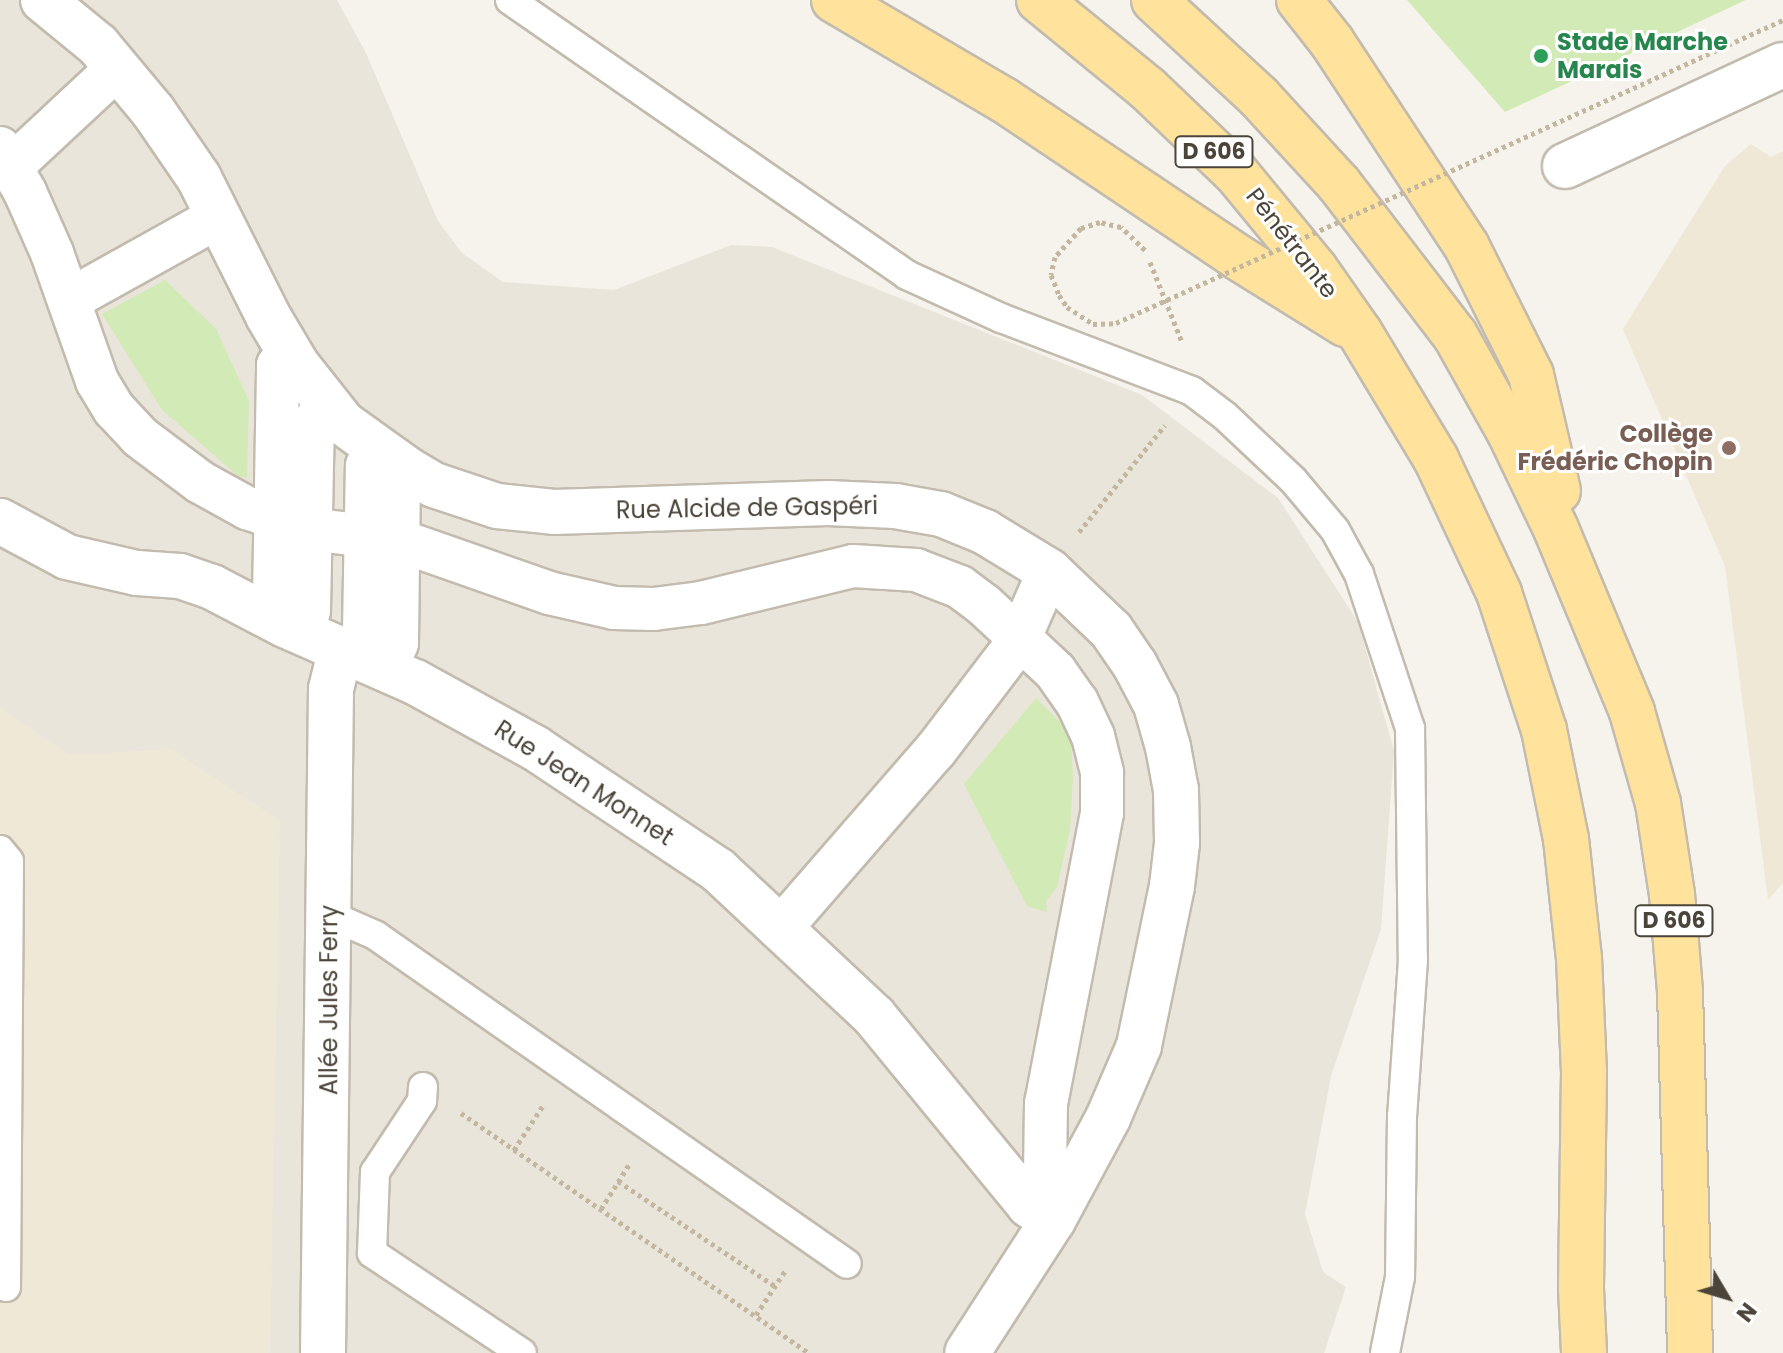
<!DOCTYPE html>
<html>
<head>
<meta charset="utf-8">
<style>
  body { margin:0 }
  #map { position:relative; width:1783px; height:1353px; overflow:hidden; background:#f6f3ec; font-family:Poppins,sans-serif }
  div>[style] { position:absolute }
  .residential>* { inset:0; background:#eae5da }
  .education>* { inset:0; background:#efe8d6 }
  .green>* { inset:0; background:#d2eab5 }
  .path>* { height:5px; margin-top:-2.5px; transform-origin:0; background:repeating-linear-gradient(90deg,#c4b79f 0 4px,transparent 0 8px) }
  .roads { filter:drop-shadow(2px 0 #c2bbae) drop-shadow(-2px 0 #c2bbae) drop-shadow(0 2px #c2bbae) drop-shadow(0 -2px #c2bbae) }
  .service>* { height:28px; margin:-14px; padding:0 14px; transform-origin:14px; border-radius:14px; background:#fff }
  .pedestrian>* { height:42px; margin:-21px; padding:0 21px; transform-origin:21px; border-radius:21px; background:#fff }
  .minor>* { height:44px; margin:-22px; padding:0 22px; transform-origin:22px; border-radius:22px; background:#fff }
  .primary>* { height:44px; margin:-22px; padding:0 22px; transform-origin:22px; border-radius:22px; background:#ffe39c }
  .path-bridge>* { height:5px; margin-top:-2.5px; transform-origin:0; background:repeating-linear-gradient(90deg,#c4b79f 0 4px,transparent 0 8px) }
  .dots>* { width:22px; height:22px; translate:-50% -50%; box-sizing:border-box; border:4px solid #fff; border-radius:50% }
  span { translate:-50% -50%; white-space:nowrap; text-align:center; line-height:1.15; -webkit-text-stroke:6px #fff; paint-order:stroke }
  .shield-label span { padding:2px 6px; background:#fff; border:2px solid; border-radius:6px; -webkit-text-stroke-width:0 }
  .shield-label { font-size:22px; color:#4b4439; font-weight:700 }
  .leisure-label { font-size:24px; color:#27864d; font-weight:700 }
  .left { translate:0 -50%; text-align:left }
  .street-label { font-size:24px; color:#4b4439 }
  .education-label { font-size:24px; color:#785e54; font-weight:700 }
  .right { translate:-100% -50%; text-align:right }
  .north { position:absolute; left:1687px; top:1257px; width:80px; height:80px; -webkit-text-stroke:6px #fff; paint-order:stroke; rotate:128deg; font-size:22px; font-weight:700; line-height:32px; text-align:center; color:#4b4439 }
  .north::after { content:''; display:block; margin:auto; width:28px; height:36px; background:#4b4439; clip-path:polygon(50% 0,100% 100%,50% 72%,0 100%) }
</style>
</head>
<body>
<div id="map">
  <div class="residential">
    <div style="clip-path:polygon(0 0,337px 0,366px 53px,438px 221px,462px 253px,503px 282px,614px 290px,731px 245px,772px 247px,1142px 395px,1278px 498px,1358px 622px,1394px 751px,1381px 929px,1331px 1076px,1305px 1214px,1323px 1272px,1346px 1287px,1324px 1353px,0 1353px)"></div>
  </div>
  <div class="education">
    <div style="clip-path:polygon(1751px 144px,1771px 157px,1783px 151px,1783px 883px,1768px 900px,1725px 566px,1623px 329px,1725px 166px)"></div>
    <div style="clip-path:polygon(0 707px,69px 755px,171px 749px,280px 821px,270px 1353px,0 1353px)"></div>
  </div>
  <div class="green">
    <div style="clip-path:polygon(1407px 0,1746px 0,1505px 112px)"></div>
    <div style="clip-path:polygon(165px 280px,216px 329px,249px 401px,247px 478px,238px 476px,162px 410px,102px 314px)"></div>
    <div style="clip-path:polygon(1036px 698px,1061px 723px,1071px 743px,1073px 776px,1070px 830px,1057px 887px,1046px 901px,1047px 912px,1027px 906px,964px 784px)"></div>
  </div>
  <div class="path">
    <div style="left:1150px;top:262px;width:86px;rotate:68.2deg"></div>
    <div style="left:1079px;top:532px;width:137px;rotate:-51.2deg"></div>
    <div style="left:461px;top:1113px;width:423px;rotate:34.6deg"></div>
    <div style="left:514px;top:1150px;width:55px;rotate:-56.9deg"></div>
    <div style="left:618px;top:1181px;width:189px;rotate:33.8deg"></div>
    <div style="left:601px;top:1209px;width:54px;rotate:-57.8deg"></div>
    <div style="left:756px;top:1315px;width:53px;rotate:-56.6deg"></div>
  </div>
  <div class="roads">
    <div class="service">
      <div style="left:510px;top:0;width:483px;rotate:34.7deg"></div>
      <div style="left:907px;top:275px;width:103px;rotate:24.6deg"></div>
      <div style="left:1001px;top:318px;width:204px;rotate:20.9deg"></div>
      <div style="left:1192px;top:391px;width:41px;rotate:37.1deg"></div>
      <div style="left:1225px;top:416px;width:93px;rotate:43.3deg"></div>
      <div style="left:1293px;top:480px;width:65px;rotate:50deg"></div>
      <div style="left:1335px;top:530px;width:50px;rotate:61.4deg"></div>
      <div style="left:1359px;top:574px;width:162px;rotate:71.7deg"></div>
      <div style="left:1410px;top:728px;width:232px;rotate:89.3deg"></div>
      <div style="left:1413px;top:960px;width:156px;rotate:94deg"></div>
      <div style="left:1402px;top:1116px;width:161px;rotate:90.7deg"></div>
      <div style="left:1400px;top:1277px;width:77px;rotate:101.2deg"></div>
      <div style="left:0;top:850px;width:14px;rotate:51deg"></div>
      <div style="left:9px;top:861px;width:426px;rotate:90.4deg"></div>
      <div style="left:329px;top:915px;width:50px;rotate:23.5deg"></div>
      <div style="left:375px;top:935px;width:575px;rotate:34.88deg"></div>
      <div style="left:423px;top:1087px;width:14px;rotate:94deg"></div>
      <div style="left:422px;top:1101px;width:85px;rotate:123.5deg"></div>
      <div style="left:375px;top:1172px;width:81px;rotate:92.1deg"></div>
      <div style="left:372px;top:1253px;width:180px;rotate:33.7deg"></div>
    </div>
    <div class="pedestrian">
      <div style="left:0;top:148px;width:51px;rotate:60.4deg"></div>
      <div style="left:25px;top:192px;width:67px;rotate:66.1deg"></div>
      <div style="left:52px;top:253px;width:136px;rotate:70.6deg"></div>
      <div style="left:97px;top:381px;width:33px;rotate:59deg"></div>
      <div style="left:114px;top:409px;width:38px;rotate:47deg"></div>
      <div style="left:140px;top:437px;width:75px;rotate:36.9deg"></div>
      <div style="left:200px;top:482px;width:54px;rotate:29deg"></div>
      <div style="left:247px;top:508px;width:66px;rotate:18.4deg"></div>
      <div style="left:310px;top:529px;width:89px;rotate:7.1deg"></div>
      <div style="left:398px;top:540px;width:160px;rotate:19.3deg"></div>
      <div style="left:549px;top:593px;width:67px;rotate:13deg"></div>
      <div style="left:614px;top:608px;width:40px;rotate:1.4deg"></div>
      <div style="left:654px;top:609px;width:47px;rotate:-7.3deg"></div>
      <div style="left:701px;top:603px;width:156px;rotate:-13.7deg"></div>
      <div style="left:853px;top:566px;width:63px;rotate:3.6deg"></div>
      <div style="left:916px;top:570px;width:47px;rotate:21.1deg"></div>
      <div style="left:960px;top:587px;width:30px;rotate:37deg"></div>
      <div style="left:984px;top:605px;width:97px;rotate:42.9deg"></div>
      <div style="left:1055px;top:671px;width:38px;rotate:55deg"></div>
      <div style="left:1077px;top:702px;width:38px;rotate:65deg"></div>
      <div style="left:1093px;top:736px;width:38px;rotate:76deg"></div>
      <div style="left:1102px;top:773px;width:40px;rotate:90deg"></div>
      <div style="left:1102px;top:813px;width:295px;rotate:100.9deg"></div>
      <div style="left:1046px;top:1103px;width:73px;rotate:90.8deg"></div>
      <div style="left:1045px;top:1176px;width:45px;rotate:79.7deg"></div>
      <div style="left:11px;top:167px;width:145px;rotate:-43deg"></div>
      <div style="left:69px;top:300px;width:171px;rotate:-29.1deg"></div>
      <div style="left:268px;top:616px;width:18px;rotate:-71deg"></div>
      <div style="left:274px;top:599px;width:234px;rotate:-89deg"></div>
      <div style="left:278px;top:365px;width:16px;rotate:-40deg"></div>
      <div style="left:386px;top:669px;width:28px;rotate:-67deg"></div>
      <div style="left:397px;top:643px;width:159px;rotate:-89.3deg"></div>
      <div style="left:399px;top:484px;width:17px;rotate:-62deg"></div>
      <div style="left:780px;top:929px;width:236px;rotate:-49deg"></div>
      <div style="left:935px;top:751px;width:137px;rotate:-52.7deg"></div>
      <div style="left:1018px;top:642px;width:77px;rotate:-66.4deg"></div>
    </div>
    <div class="minor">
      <div style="left:43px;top:0;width:71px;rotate:39.3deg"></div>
      <div style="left:98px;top:45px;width:86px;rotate:50.2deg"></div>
      <div style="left:153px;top:111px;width:81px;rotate:55.5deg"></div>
      <div style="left:199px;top:178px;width:154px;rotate:63.4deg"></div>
      <div style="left:268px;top:316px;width:57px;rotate:59.4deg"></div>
      <div style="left:297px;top:365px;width:74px;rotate:51.6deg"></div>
      <div style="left:343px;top:423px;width:79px;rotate:35.7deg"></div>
      <div style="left:407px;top:469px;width:31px;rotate:31deg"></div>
      <div style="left:434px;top:485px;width:66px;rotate:18.4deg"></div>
      <div style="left:497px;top:506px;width:57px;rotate:6deg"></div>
      <div style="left:554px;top:512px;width:274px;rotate:-1.9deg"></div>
      <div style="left:828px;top:503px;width:67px;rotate:2.6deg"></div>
      <div style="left:895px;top:506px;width:47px;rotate:9.9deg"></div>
      <div style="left:941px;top:514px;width:48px;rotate:22.2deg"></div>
      <div style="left:985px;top:532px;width:75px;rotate:31.4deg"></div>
      <div style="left:1049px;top:571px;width:86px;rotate:43.6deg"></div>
      <div style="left:1111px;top:630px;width:42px;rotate:55.6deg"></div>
      <div style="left:1135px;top:665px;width:45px;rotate:62.3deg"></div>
      <div style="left:1156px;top:705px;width:44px;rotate:74.1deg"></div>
      <div style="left:1168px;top:747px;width:44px;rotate:79.5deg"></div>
      <div style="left:1176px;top:790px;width:53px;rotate:88.9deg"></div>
      <div style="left:1177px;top:843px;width:43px;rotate:96.6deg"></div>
      <div style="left:1172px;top:886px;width:163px;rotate:101.7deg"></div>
      <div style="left:1139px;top:1046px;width:78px;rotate:113.3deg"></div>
      <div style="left:1108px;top:1118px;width:116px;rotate:118.3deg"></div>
      <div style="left:1053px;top:1220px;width:158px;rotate:122.9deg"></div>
      <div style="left:1565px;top:166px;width:240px;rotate:-24.9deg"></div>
      <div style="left:0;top:521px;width:76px;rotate:28.2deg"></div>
      <div style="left:67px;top:557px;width:72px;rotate:12.9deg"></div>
      <div style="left:137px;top:573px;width:43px;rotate:4deg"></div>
      <div style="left:180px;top:576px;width:34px;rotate:19deg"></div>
      <div style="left:212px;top:587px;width:82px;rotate:27.5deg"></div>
      <div style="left:285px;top:625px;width:142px;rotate:23.7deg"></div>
      <div style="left:415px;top:682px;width:137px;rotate:28.8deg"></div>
      <div style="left:535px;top:748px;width:220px;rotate:33.7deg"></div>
      <div style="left:718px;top:870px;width:214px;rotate:43.1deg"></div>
      <div style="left:874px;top:1016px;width:244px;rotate:50.6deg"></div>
      <div style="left:1029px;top:1205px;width:28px;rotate:32deg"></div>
      <div style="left:303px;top:632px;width:23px;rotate:-77deg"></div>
      <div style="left:308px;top:610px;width:184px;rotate:-88.8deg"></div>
      <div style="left:312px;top:426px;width:26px;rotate:-53deg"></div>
      <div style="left:358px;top:655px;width:25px;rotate:-74deg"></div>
      <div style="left:365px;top:631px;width:165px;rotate:-89deg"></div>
      <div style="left:368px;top:466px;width:20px;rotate:-66deg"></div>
      <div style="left:323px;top:1353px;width:664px;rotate:-89.31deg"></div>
      <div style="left:331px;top:689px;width:42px;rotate:-76.3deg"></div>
    </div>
    <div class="primary">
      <div style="left:834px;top:0;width:197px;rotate:30.5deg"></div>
      <div style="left:1004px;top:100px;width:283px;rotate:33.9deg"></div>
      <div style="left:1239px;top:258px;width:125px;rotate:31.9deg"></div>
      <div style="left:1039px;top:0;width:139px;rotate:39.2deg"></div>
      <div style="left:1147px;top:88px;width:123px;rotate:43.7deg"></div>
      <div style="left:1236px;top:173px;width:124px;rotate:50.5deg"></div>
      <div style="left:1315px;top:269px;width:78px;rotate:54.9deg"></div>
      <div style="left:1360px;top:333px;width:147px;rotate:58.9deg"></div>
      <div style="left:1436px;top:459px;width:148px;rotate:64.8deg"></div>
      <div style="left:1499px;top:593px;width:144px;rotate:71.8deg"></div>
      <div style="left:1544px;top:730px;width:111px;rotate:78.6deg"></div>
      <div style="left:1566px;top:839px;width:120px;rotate:83.8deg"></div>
      <div style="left:1579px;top:958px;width:114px;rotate:87.5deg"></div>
      <div style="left:1584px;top:1072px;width:217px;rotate:90.8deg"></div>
      <div style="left:1581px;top:1289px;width:64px;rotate:87.3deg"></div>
      <div style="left:1154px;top:0;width:143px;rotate:42.7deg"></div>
      <div style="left:1259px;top:97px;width:118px;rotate:47.4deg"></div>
      <div style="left:1339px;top:184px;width:190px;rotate:52.5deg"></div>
      <div style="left:1455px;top:335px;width:112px;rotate:60.7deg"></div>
      <div style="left:1510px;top:433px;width:106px;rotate:64.4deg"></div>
      <div style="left:1556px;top:529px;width:198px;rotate:67.4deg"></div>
      <div style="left:1632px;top:712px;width:95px;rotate:74.1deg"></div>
      <div style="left:1658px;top:803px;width:92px;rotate:81.3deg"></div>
      <div style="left:1672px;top:894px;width:97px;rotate:85.3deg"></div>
      <div style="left:1680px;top:991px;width:362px;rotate:88.4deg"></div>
      <div style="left:1299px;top:0;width:53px;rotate:51.8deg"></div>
      <div style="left:1332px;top:42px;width:245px;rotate:56.6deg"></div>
      <div style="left:1467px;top:247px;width:143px;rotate:63.4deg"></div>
      <div style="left:1531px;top:375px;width:119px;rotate:76.9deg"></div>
    </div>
  </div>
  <div class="path-bridge">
    <div style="left:1145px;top:250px;width:33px;rotate:-136deg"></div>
    <div style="left:1121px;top:227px;width:22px;rotate:-167deg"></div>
    <div style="left:1100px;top:222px;width:20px;rotate:162deg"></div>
    <div style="left:1081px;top:228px;width:39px;rotate:132deg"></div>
    <div style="left:1055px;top:257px;width:18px;rotate:103deg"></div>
    <div style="left:1051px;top:275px;width:22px;rotate:68deg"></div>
    <div style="left:1059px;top:295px;width:14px;rotate:56deg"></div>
    <div style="left:1067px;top:307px;width:31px;rotate:33deg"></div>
    <div style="left:1093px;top:324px;width:23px;rotate:-2deg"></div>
    <div style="left:1116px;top:323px;width:733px;rotate:-24.43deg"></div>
  </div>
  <div class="dots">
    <div style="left:1541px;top:56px;background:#2e9e5b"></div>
    <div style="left:1729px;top:448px;background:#8d6e63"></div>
  </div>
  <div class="shield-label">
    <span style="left:1214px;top:152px">D 606</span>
    <span style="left:1674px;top:921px">D 606</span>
  </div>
  <div class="leisure-label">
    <span class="left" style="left:1557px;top:56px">Stade Marche<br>Marais</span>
  </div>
  <div class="street-label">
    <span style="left:1292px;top:243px;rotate:52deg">Pénétrante</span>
    <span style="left:747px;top:508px;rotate:-1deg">Rue Alcide de Gaspéri</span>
    <span style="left:584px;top:783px;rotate:33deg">Rue Jean Monnet</span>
    <span style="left:329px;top:1000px;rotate:-90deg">Allée Jules Ferry</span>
  </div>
  <div class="education-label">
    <span class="right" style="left:1713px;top:448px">Collège<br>Frédéric Chopin</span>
  </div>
  <div class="north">N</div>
</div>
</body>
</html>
